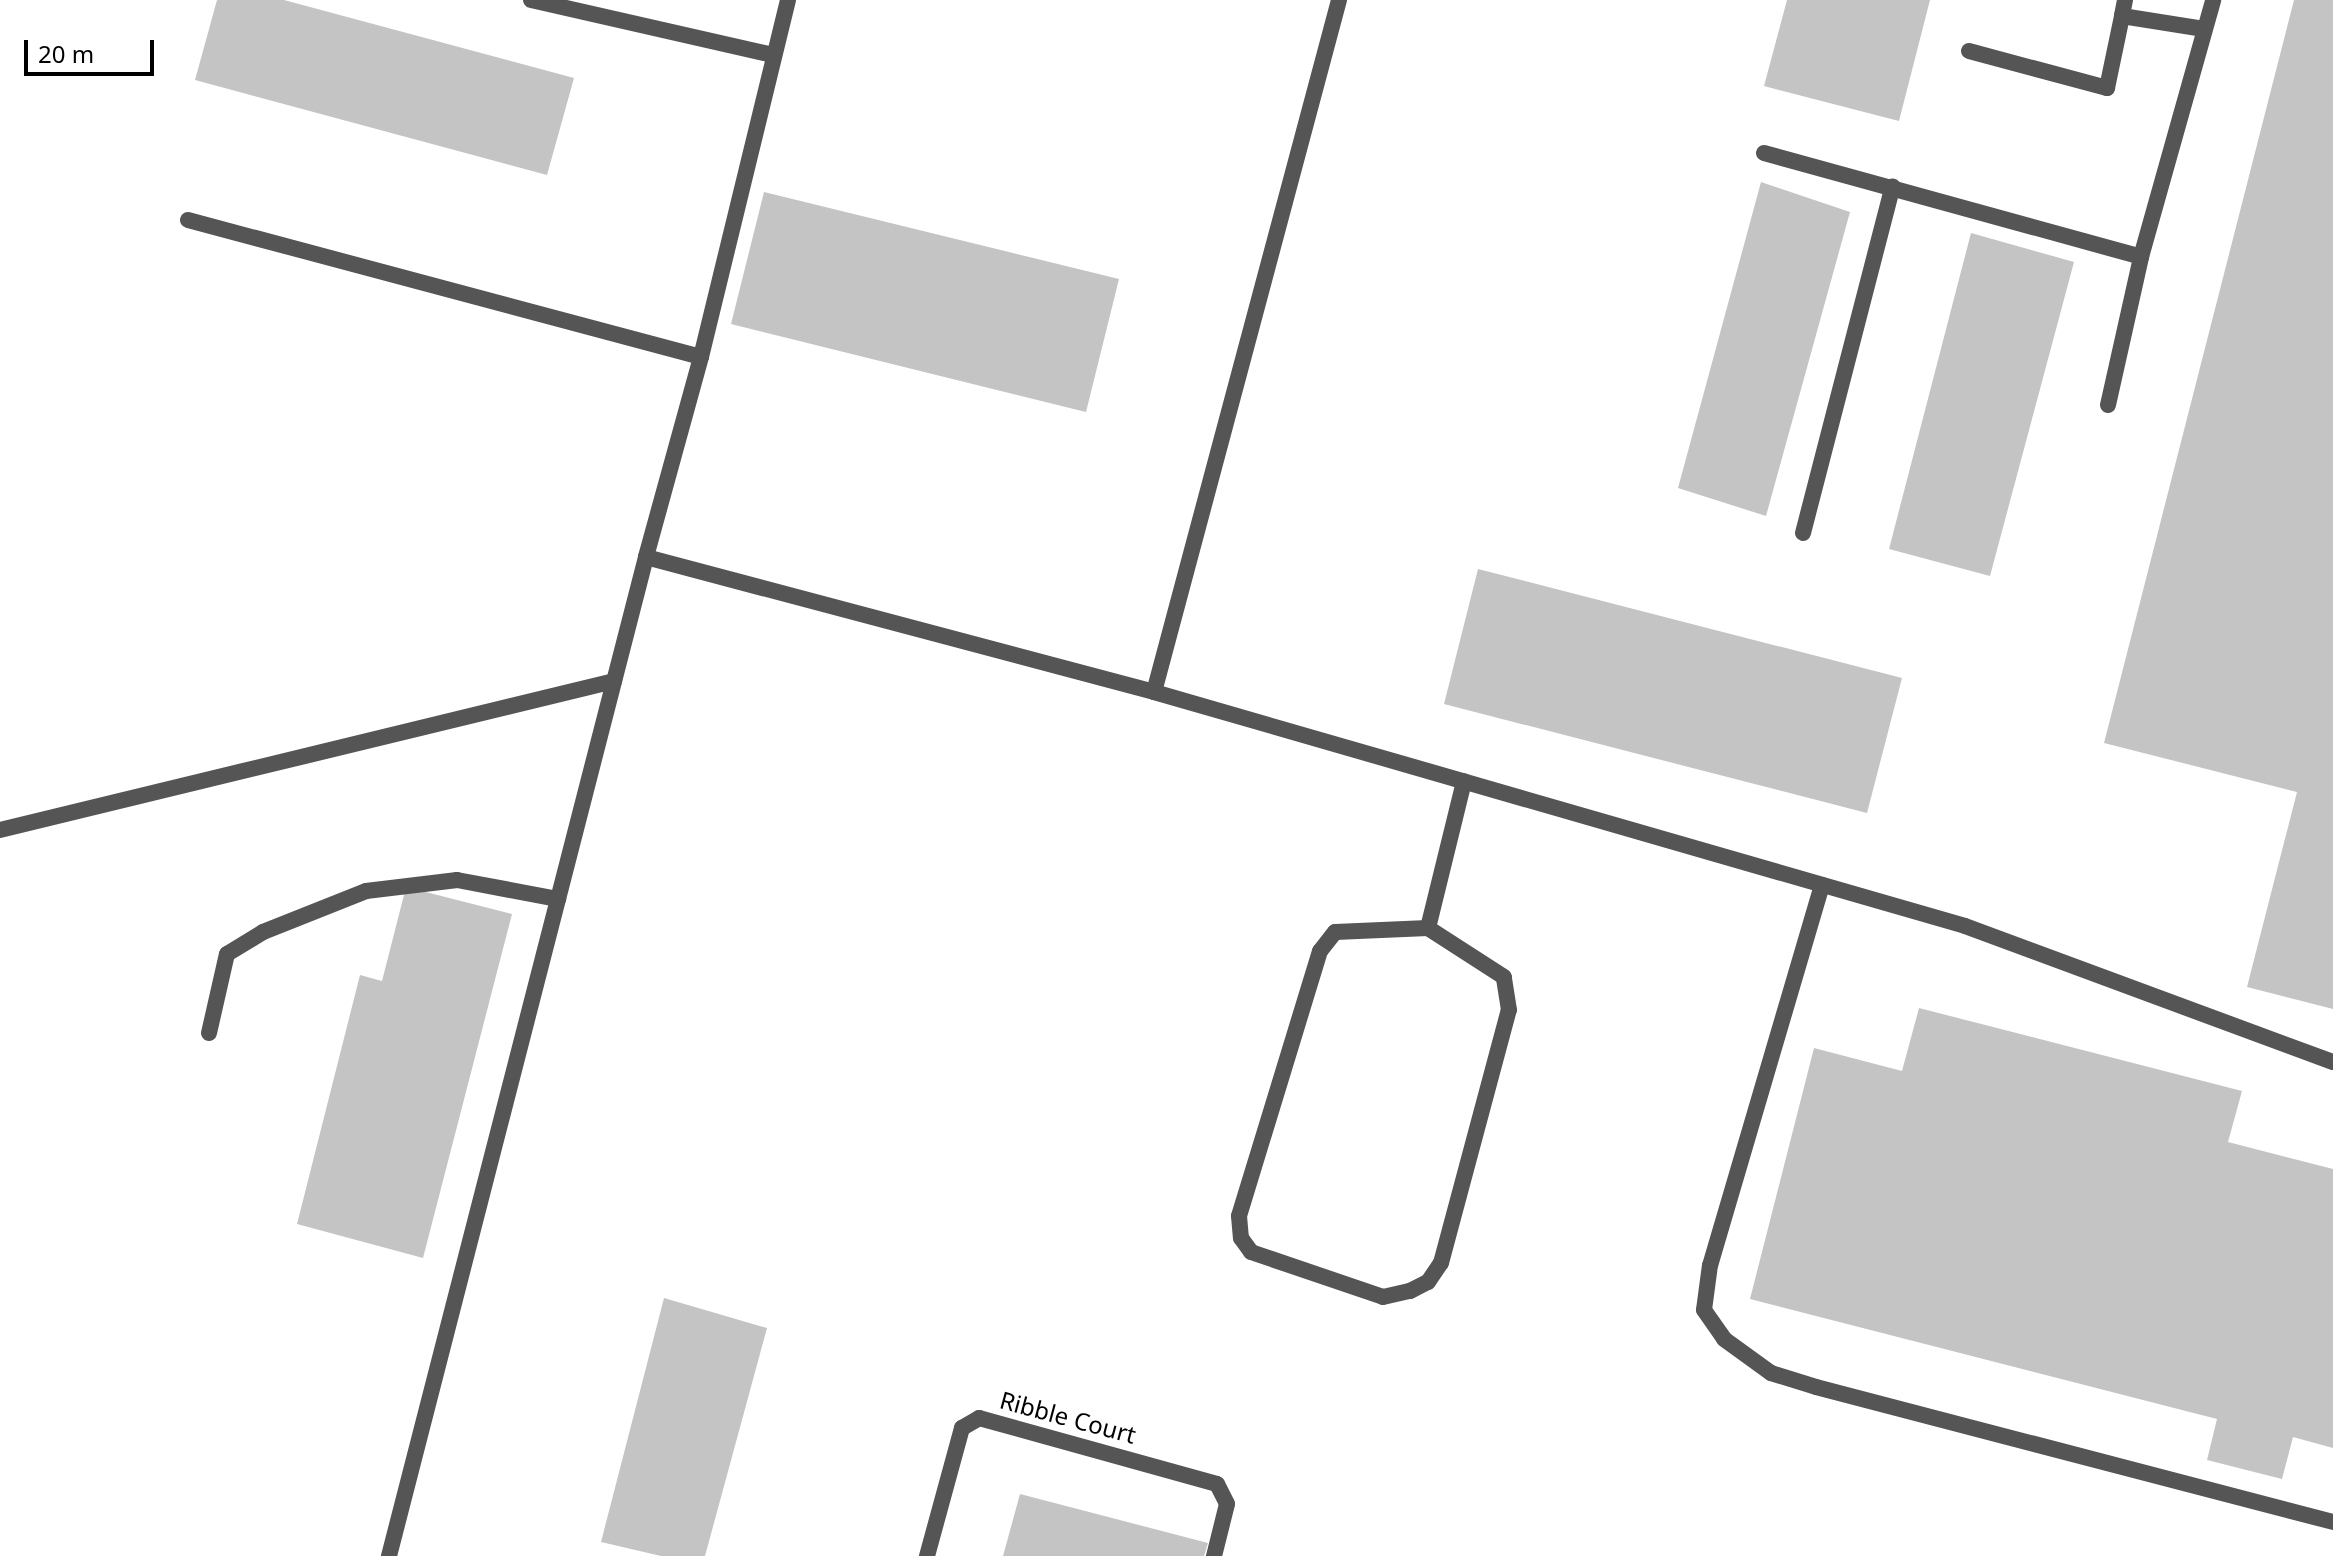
<!DOCTYPE html>
<html>
<head>
<meta charset="utf-8">
<style>
  body { margin:0 }
  #map { position:relative; width:2333px; height:1556px; overflow:hidden; background:#fff; font-family:"Noto Sans",sans-serif }
  div>[style] { position:absolute }
  .building>* { inset:0; background:#c4c4c4 }
  .lane>* { height:16px; margin:-8px; padding:0 8px; transform-origin:8px; border-radius:8px; background:#555 }
  span { translate:-50% -50%; white-space:nowrap; text-align:center; line-height:1.15; -webkit-text-stroke:6px #fff; paint-order:stroke }
  .street-label { font-size:24px; color:#000 }
  .scale { position:absolute; left:24px; top:40px; width:130px; height:36px; box-sizing:border-box; border:4px solid #000; border-top:0; padding-left:10px; font-size:24px; line-height:28px; white-space:nowrap; color:#000; -webkit-text-stroke:6px #fff; paint-order:stroke }
</style>
</head>
<body>
<div id="map">
  <div class="building">
    <div style="clip-path:polygon(217px 0,284px 0,574px 78px,547px 175px,195px 80px)"></div>
    <div style="clip-path:polygon(1787px 0,1930px 0,1899px 121px,1764px 86px)"></div>
    <div style="clip-path:polygon(2294px 0,2333px 0,2333px 1009px,2247px 987px,2297px 792px,2104px 743px)"></div>
    <div style="clip-path:polygon(1761px 182px,1850px 212px,1766px 516px,1678px 488px)"></div>
    <div style="clip-path:polygon(764px 192px,1119px 279px,1086px 412px,731px 324px)"></div>
    <div style="clip-path:polygon(1971px 233px,2074px 262px,1990px 576px,1889px 549px)"></div>
    <div style="clip-path:polygon(1478px 569px,1902px 678px,1867px 813px,1444px 704px)"></div>
    <div style="clip-path:polygon(406px 887px,512px 914px,423px 1258px,297px 1224px,360px 975px,382px 981px)"></div>
    <div style="clip-path:polygon(1919px 1008px,2242px 1091px,2228px 1142px,2333px 1169px,2333px 1448px,2293px 1437px,2282px 1479px,2207px 1460px,2217px 1419px,1750px 1299px,1814px 1048px,1902px 1071px)"></div>
    <div style="clip-path:polygon(664px 1298px,767px 1328px,705px 1556px,661px 1556px,601px 1542px)"></div>
    <div style="clip-path:polygon(1020px 1494px,1208px 1543px,1204px 1556px,1003px 1556px)"></div>
  </div>
  <div class="lane">
    <div style="left:531px;top:0;width:249px;rotate:12.8deg"></div>
    <div style="left:788px;top:0;width:367px;rotate:103.7deg"></div>
    <div style="left:701px;top:357px;width:207px;rotate:105.4deg"></div>
    <div style="left:646px;top:557px;width:526px;rotate:14.88deg"></div>
    <div style="left:1154px;top:692px;width:844px;rotate:16.09deg"></div>
    <div style="left:1965px;top:926px;width:392px;rotate:20.3deg"></div>
    <div style="left:2125px;top:0;width:16px;rotate:101deg"></div>
    <div style="left:2122px;top:16px;width:83px;rotate:9deg"></div>
    <div style="left:1969px;top:51px;width:143px;rotate:15deg"></div>
    <div style="left:2107px;top:88px;width:74px;rotate:-78.2deg"></div>
    <div style="left:1764px;top:153px;width:391px;rotate:15.4deg"></div>
    <div style="left:2141px;top:257px;width:267px;rotate:-74.3deg"></div>
    <div style="left:188px;top:220px;width:531px;rotate:14.95deg"></div>
    <div style="left:2108px;top:405px;width:152px;rotate:-77.4deg"></div>
    <div style="left:1803px;top:533px;width:358px;rotate:-75.5deg"></div>
    <div style="left:1154px;top:692px;width:716px;rotate:-75.03deg"></div>
    <div style="left:0;top:830px;width:632px;rotate:-13.64deg"></div>
    <div style="left:1822px;top:885px;width:396px;rotate:106.4deg"></div>
    <div style="left:1710px;top:1265px;width:45px;rotate:97.6deg"></div>
    <div style="left:1704px;top:1310px;width:35px;rotate:55deg"></div>
    <div style="left:1724px;top:1339px;width:58px;rotate:35.9deg"></div>
    <div style="left:1771px;top:1373px;width:47px;rotate:17.3deg"></div>
    <div style="left:1816px;top:1387px;width:534px;rotate:14.63deg"></div>
    <div style="left:1428px;top:928px;width:93px;rotate:177.5deg"></div>
    <div style="left:1335px;top:932px;width:24px;rotate:128deg"></div>
    <div style="left:1320px;top:951px;width:277px;rotate:107deg"></div>
    <div style="left:1239px;top:1216px;width:22px;rotate:85deg"></div>
    <div style="left:1241px;top:1238px;width:17px;rotate:54deg"></div>
    <div style="left:1251px;top:1252px;width:139px;rotate:18.8deg"></div>
    <div style="left:1383px;top:1297px;width:28px;rotate:-13deg"></div>
    <div style="left:1410px;top:1291px;width:20px;rotate:-27deg"></div>
    <div style="left:1428px;top:1282px;width:23px;rotate:-56deg"></div>
    <div style="left:1441px;top:1263px;width:262px;rotate:-75deg"></div>
    <div style="left:1509px;top:1010px;width:33px;rotate:-99deg"></div>
    <div style="left:1504px;top:977px;width:90px;rotate:-147.2deg"></div>
    <div style="left:1428px;top:928px;width:151px;rotate:-76.2deg"></div>
    <div style="left:209px;top:1033px;width:81px;rotate:-77.2deg"></div>
    <div style="left:227px;top:954px;width:42px;rotate:-31.4deg"></div>
    <div style="left:263px;top:932px;width:111px;rotate:-21.7deg"></div>
    <div style="left:366px;top:891px;width:92px;rotate:-6.9deg"></div>
    <div style="left:457px;top:880px;width:103px;rotate:10.7deg"></div>
    <div style="left:389px;top:1556px;width:1032px;rotate:-75.57deg"></div>
    <div style="left:927px;top:1556px;width:133px;rotate:-74.7deg"></div>
    <div style="left:962px;top:1428px;width:20px;rotate:-30deg"></div>
    <div style="left:979px;top:1418px;width:247px;rotate:15.5deg"></div>
    <div style="left:1217px;top:1484px;width:22px;rotate:63deg"></div>
    <div style="left:1227px;top:1504px;width:54px;rotate:104deg"></div>
  </div>
  <div class="street-label">
    <span style="left:1068px;top:1417px;rotate:15deg">Ribble Court</span>
  </div>
  <div class="scale">20 m</div>
</div>
</body>
</html>
